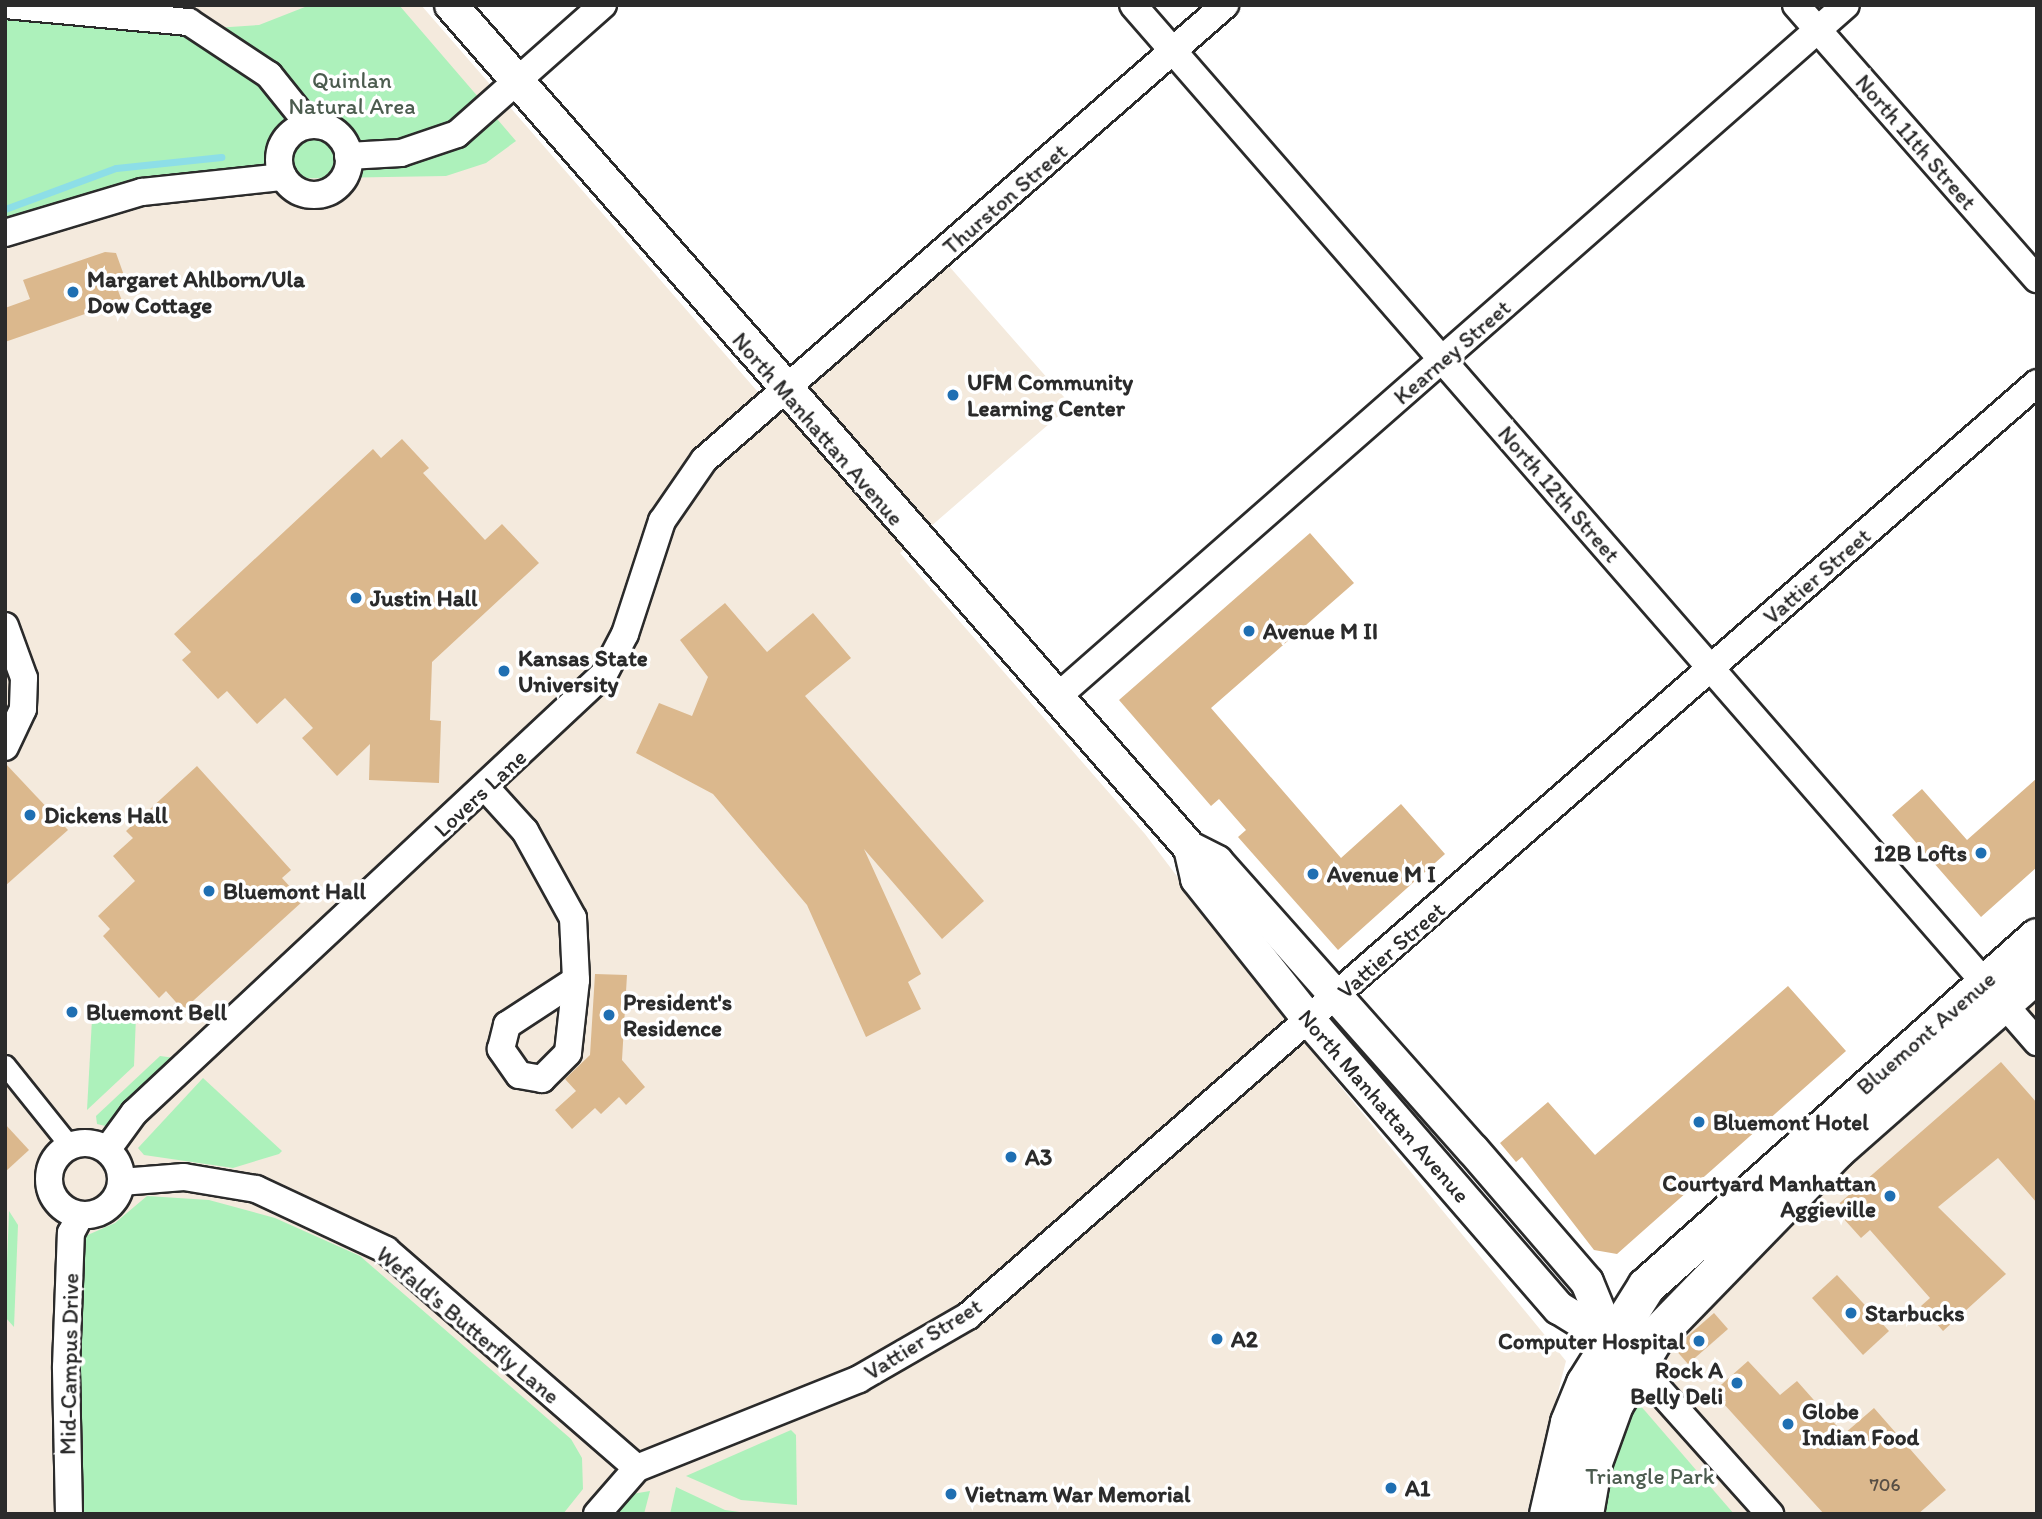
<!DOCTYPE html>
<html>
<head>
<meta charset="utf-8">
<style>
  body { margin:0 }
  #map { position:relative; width:2042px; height:1519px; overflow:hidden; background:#fff; font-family:Itim,sans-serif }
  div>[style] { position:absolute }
  .built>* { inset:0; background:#f4eadd }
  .green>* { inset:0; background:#adf1bb }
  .stream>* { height:7px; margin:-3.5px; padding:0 3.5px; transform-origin:3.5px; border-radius:3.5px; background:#8ddee7 }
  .building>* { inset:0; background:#dbb88d }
  .roads { filter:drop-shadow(2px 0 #2b2b2b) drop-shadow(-2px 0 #2b2b2b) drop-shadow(0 2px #2b2b2b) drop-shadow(0 -2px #2b2b2b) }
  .pedestrian>* { height:19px; margin:-9.5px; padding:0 9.5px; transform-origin:9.5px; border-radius:9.5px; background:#fff }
  .minor>* { height:26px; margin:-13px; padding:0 13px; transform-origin:13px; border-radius:13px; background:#fff }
  .minor>.ring { margin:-13px; padding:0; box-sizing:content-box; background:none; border:26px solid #fff; border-radius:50% }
  .tertiary>* { height:32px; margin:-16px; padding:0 16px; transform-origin:16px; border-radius:16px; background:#fff }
  .secondary>* { height:37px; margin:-18.5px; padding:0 18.5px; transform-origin:18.5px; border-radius:18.5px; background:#fff }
  .dots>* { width:19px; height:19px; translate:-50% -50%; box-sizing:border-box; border:4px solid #fff; border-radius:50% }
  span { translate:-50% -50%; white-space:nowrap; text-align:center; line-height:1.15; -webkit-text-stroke:7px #fff; paint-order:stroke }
  .number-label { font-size:19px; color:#574e44 }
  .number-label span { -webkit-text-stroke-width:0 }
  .park-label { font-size:23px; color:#4c5c4f }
  .street-label { font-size:23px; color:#2b2b2b }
  .poi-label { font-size:23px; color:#2b2b2b; font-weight:700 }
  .left { translate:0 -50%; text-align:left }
  .right { translate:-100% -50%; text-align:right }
  .frame { position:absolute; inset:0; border:7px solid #2b2b2b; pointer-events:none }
</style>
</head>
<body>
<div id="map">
  <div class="built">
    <div style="clip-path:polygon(5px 5px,421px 5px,777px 414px,948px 265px,1071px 405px,900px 553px,1145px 834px,1282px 1015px,1566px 1361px,1527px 1514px,5px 1514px)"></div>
    <div style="clip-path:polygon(2037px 992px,2037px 1514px,1603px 1514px,1625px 1421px,1663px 1349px,1844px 1163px)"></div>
  </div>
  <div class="green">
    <div style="clip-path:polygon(310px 5px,399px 5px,516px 141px,486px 163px,446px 176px,151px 181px,5px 221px,5px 19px,215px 28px,259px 25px)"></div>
    <div style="clip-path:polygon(136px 1016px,134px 1066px,87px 1110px,92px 1019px)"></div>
    <div style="clip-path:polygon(160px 1056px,175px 1058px,114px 1128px,97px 1124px,96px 1116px)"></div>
    <div style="clip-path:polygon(203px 1078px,282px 1151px,279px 1154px,233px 1168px,144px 1155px,138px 1148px)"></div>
    <div style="clip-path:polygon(147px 1196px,209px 1200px,275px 1218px,360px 1256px,571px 1439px,582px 1458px,583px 1489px,563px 1514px,84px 1514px,78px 1251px,83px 1237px,115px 1223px)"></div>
    <div style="clip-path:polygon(9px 1211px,18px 1225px,14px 1327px,5px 1317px)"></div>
    <div style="clip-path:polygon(1638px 1403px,1646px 1412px,1734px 1514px,1599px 1514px,1610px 1460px)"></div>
    <div style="clip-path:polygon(791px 1430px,796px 1435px,797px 1505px,741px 1500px,686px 1476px)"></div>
    <div style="clip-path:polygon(676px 1487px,725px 1510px,754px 1514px,670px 1514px)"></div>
    <div style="clip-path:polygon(650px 1491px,644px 1514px,613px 1514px,632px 1494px)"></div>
  </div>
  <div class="stream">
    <div style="left:5px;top:209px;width:118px;rotate:-20.3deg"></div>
    <div style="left:116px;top:168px;width:106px;rotate:-6deg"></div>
  </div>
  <div class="building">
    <div style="clip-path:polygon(105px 252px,116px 253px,126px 281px,116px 285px,122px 301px,5px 342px,5px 308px,30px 299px,23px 280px)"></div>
    <div style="clip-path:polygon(402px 439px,429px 468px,423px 473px,485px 540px,502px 524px,539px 563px,432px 662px,430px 720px,441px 721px,439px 783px,369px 780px,370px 744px,337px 776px,302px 738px,313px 728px,285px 698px,257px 724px,227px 691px,218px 699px,182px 660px,191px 652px,174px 634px,373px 449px,381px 458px)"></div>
    <div style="clip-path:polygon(1310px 533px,1354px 583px,1211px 708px,1341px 858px,1401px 804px,1445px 854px,1338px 950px,1238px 837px,1246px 830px,1219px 799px,1211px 806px,1119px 700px)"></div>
    <div style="clip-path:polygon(725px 603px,767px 652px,813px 613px,851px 658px,805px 696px,984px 901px,942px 939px,864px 849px,921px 974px,908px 982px,921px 1009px,866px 1037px,807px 905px,713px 794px,636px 753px,659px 703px,692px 716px,708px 677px,680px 640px)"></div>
    <div style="clip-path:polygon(5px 763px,68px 830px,5px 886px)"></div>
    <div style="clip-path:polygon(197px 766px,291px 870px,282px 878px,303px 901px,183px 1010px,166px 991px,159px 998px,103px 936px,110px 929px,98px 916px,135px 881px,113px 856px,133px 838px,126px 831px)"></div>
    <div style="clip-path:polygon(2037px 778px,2037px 867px,1981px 917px,1892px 815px,1922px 789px,1967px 840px)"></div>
    <div style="clip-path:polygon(595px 974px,627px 975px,622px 1060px,645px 1087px,626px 1105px,619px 1097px,601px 1114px,595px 1108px,572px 1129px,555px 1110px,576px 1091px,565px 1079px,590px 1055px)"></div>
    <div style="clip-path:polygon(1788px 986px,1846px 1051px,1617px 1254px,1594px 1250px,1522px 1157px,1516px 1162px,1500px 1143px,1548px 1102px,1595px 1155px)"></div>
    <div style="clip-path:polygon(2001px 1062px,2037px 1103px,2037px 1203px,1998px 1158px,1938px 1207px,2006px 1274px,1943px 1331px,1921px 1306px,1930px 1298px,1870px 1230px,1861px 1238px,1834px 1208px)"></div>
    <div style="clip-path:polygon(5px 1124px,29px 1150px,5px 1172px)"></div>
    <div style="clip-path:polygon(1837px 1275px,1889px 1331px,1863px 1355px,1812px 1298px)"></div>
    <div style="clip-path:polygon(1714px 1313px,1728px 1329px,1688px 1364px,1674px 1348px)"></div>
    <div style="clip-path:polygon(1748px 1361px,1780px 1395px,1797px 1381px,1844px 1434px,1874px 1408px,1946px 1490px,1918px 1514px,1824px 1514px,1713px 1392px)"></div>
  </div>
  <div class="roads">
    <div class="pedestrian">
      <div style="left:5px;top:1065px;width:104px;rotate:51.3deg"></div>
    </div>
    <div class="minor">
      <div style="left:5px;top:5px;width:185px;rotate:5.3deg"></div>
      <div style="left:189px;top:22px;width:96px;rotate:33.5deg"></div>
      <div style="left:269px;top:75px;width:64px;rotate:51.3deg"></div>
      <div style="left:1133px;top:5px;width:1297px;rotate:48.94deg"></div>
      <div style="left:1796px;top:5px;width:365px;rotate:48.7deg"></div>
      <div class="ring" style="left:279px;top:125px;width:44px;height:44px"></div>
      <div style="left:348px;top:156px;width:53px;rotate:-3.2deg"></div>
      <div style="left:401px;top:153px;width:59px;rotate:-18.7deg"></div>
      <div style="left:457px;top:134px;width:195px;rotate:-41.5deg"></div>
      <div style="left:5px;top:233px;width:143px;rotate:-16.7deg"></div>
      <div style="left:142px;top:192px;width:142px;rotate:-6.1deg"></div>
      <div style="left:5px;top:626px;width:55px;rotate:69.9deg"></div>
      <div style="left:24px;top:678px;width:31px;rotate:92deg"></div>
      <div style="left:23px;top:709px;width:42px;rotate:115.3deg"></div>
      <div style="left:1057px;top:697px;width:1049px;rotate:-41.25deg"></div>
      <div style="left:486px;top:788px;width:58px;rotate:47.8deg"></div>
      <div style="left:525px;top:831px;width:99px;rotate:61.1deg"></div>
      <div style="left:573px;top:918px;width:62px;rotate:87.2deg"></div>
      <div style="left:576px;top:980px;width:73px;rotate:96.3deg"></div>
      <div style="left:568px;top:1053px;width:37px;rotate:135deg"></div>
      <div style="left:542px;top:1079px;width:23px;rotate:-170deg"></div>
      <div style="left:519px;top:1075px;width:32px;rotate:-125deg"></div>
      <div style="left:501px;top:1049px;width:25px;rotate:-76deg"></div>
      <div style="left:507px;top:1025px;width:82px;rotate:-33.1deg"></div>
      <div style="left:2006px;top:987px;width:16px;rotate:101deg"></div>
      <div style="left:2003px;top:1003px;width:52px;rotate:48.9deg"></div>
      <div class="ring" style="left:49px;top:1143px;width:46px;height:46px"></div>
      <div style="left:107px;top:1150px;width:46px;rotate:-53.9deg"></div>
      <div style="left:134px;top:1113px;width:643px;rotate:-43.05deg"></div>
      <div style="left:604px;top:674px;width:45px;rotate:-62.3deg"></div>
      <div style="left:625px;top:634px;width:119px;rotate:-71.9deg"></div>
      <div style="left:662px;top:521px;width:74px;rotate:-55.5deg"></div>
      <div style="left:704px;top:460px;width:692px;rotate:-41.13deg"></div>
      <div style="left:121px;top:1182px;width:63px;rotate:-4.5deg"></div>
      <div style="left:184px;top:1177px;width:73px;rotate:9.5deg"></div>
      <div style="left:256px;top:1189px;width:144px;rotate:25.1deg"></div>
      <div style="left:386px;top:1250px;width:332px;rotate:41deg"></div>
      <div style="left:1635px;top:1363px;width:203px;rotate:48.2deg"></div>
      <div style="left:69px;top:1514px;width:147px;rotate:-91.2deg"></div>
      <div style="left:66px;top:1367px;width:134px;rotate:-87.9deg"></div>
      <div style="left:71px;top:1233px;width:19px;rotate:-62deg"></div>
      <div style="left:597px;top:1514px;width:61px;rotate:-49deg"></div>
      <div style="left:637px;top:1468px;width:239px;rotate:-21.8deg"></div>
      <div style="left:859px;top:1379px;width:126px;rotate:-30deg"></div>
      <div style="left:968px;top:1316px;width:1419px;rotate:-41.11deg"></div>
    </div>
    <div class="tertiary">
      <div style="left:451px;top:5px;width:1121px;rotate:48.76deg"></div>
      <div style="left:1190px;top:848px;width:30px;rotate:27deg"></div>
      <div style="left:1217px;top:862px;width:385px;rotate:48.4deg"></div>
      <div style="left:1473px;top:1150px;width:174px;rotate:49.2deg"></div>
      <div style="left:1587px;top:1282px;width:61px;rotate:67.7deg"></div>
      <div style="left:1190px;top:848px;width:32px;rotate:77deg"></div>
      <div style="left:1197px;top:879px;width:181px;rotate:51.5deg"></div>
      <div style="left:1310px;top:1021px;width:380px;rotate:49.1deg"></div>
      <div style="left:1559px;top:1308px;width:65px;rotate:31.7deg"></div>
    </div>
    <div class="secondary">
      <div style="left:1548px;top:1514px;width:94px;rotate:-77.1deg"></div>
      <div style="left:1569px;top:1422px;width:42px;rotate:-67.7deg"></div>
      <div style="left:1585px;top:1383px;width:115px;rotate:-57.8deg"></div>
      <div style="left:1646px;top:1286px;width:524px;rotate:-41.75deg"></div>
      <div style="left:1584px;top:1514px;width:53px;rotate:-80.2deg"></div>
      <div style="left:1593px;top:1462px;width:62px;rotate:-70.1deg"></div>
      <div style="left:1614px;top:1404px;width:81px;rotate:-58.7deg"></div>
      <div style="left:1656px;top:1335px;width:258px;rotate:-45.8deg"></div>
      <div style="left:1836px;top:1150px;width:268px;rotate:-41.4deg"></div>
    </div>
  </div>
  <div class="dots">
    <div style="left:73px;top:292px;background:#1f6fb2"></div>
    <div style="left:953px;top:395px;background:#1f6fb2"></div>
    <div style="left:356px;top:598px;background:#1f6fb2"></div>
    <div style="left:1249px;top:631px;background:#1f6fb2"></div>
    <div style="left:504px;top:671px;background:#1f6fb2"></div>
    <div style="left:30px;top:815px;background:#1f6fb2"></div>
    <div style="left:1981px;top:853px;background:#1f6fb2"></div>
    <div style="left:1313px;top:874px;background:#1f6fb2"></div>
    <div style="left:209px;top:891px;background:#1f6fb2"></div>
    <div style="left:72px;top:1012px;background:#1f6fb2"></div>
    <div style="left:609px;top:1015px;background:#1f6fb2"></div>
    <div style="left:1699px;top:1122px;background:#1f6fb2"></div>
    <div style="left:1011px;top:1157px;background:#1f6fb2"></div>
    <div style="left:1890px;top:1196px;background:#1f6fb2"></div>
    <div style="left:1851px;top:1313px;background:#1f6fb2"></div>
    <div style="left:1217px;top:1339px;background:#1f6fb2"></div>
    <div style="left:1699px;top:1341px;background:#1f6fb2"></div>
    <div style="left:1737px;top:1383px;background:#1f6fb2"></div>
    <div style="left:1788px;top:1424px;background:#1f6fb2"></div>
    <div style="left:1391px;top:1488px;background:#1f6fb2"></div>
    <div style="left:951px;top:1494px;background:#1f6fb2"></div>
  </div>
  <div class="number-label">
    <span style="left:1885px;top:1485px">706</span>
  </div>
  <div class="park-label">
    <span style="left:352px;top:93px">Quinlan<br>Natural Area</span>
    <span style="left:1650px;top:1476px">Triangle Park</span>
  </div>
  <div class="street-label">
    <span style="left:1916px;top:142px;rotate:49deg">North 11th Street</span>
    <span style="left:1005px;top:199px;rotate:-41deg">Thurston Street</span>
    <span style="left:1452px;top:352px;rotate:-41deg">Kearney Street</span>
    <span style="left:818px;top:429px;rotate:49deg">North Manhattan Avenue</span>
    <span style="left:1559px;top:494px;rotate:49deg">North 12th Street</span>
    <span style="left:1817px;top:576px;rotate:-41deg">Vattier Street</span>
    <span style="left:480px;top:793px;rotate:-43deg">Lovers Lane</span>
    <span style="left:1391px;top:950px;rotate:-41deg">Vattier Street</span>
    <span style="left:1926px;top:1033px;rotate:-41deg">Bluemont Avenue</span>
    <span style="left:1384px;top:1106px;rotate:49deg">North Manhattan Avenue</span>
    <span style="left:468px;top:1325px;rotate:40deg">Wefald's Butterfly Lane</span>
    <span style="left:923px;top:1339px;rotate:-32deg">Vattier Street</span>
    <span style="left:69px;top:1364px;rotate:-89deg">Mid-Campus Drive</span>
  </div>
  <div class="poi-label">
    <span class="left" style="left:87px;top:292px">Margaret Ahlborn/Ula<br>Dow Cottage</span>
    <span class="left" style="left:967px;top:395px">UFM Community<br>Learning Center</span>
    <span class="left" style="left:370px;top:598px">Justin Hall</span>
    <span class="left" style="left:1263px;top:631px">Avenue M II</span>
    <span class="left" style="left:518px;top:671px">Kansas State<br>University</span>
    <span class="left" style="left:44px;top:815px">Dickens Hall</span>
    <span class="right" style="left:1967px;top:853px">12B Lofts</span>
    <span class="left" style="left:1327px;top:874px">Avenue M I</span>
    <span class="left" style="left:223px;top:891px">Bluemont Hall</span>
    <span class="left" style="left:623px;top:1015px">President's<br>Residence</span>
    <span class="left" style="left:86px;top:1012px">Bluemont Bell</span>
    <span class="left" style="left:1713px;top:1122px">Bluemont Hotel</span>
    <span class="left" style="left:1025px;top:1157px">A3</span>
    <span class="right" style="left:1876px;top:1196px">Courtyard Manhattan<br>Aggieville</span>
    <span class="left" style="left:1865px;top:1313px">Starbucks</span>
    <span class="left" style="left:1231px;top:1339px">A2</span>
    <span class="right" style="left:1685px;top:1341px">Computer Hospital</span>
    <span class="right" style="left:1723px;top:1383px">Rock A<br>Belly Deli</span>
    <span class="left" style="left:1802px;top:1424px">Globe<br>Indian Food</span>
    <span class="left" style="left:1405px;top:1488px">A1</span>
    <span class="left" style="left:965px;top:1494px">Vietnam War Memorial</span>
  </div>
  <div class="frame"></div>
</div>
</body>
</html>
